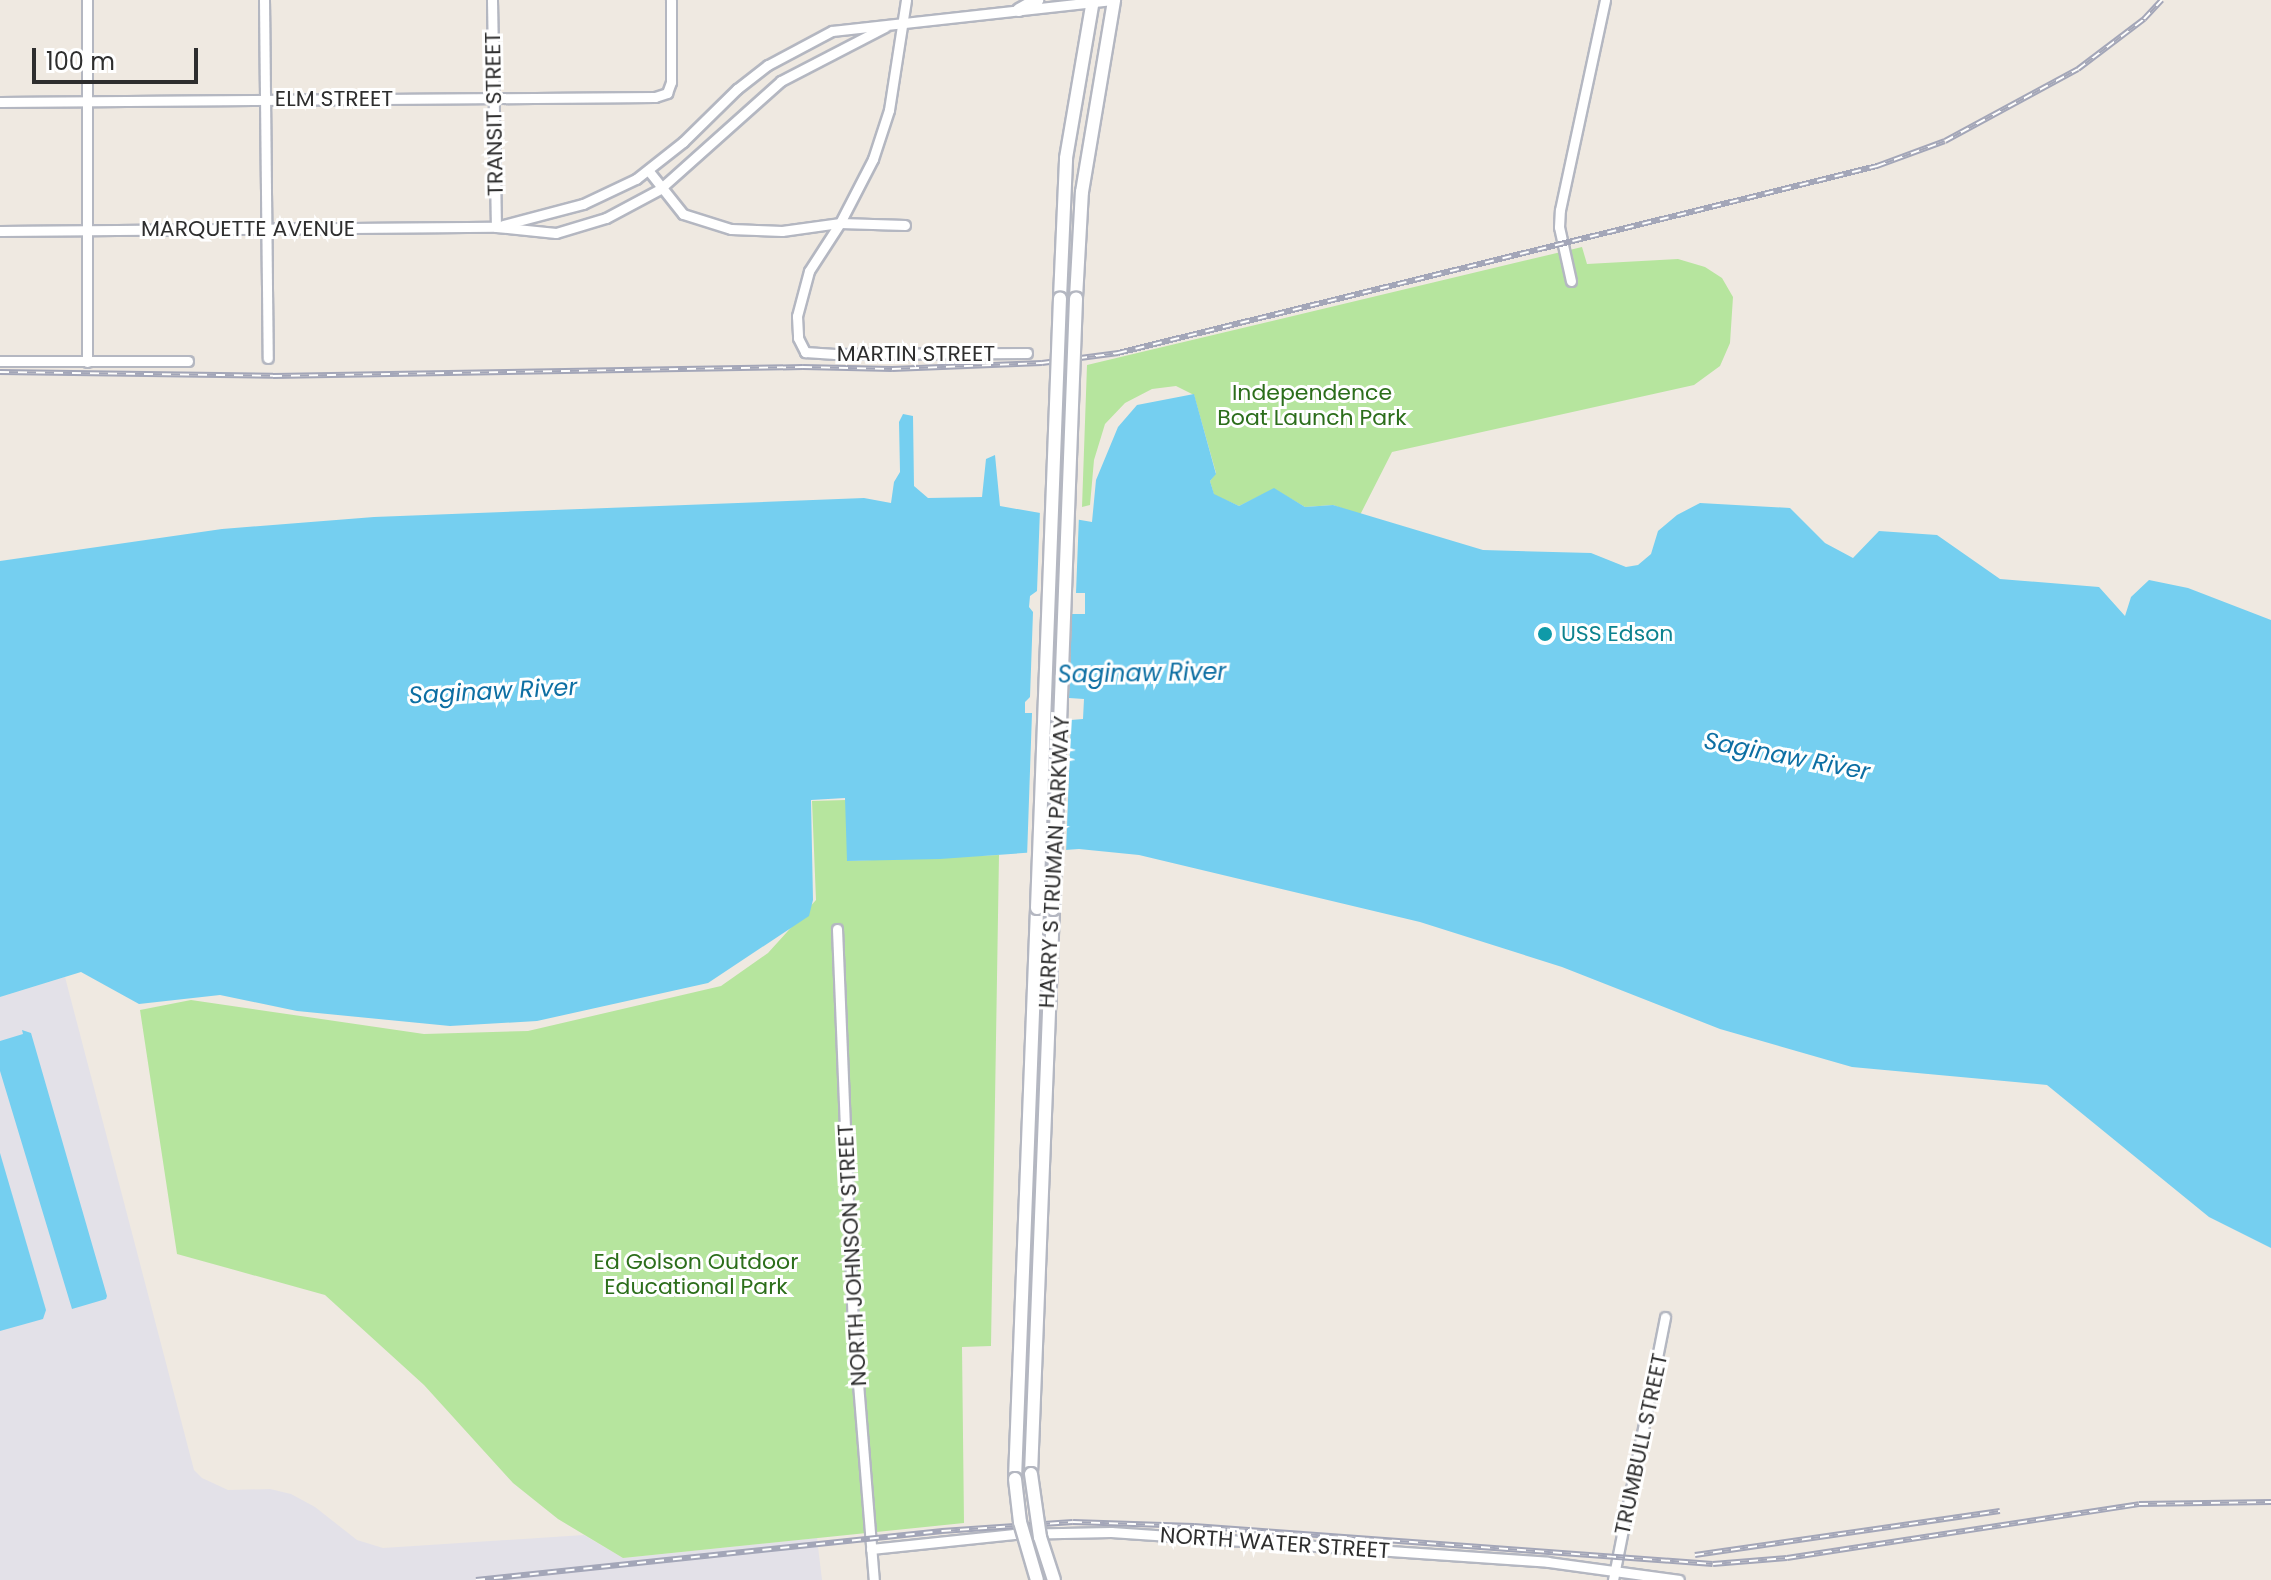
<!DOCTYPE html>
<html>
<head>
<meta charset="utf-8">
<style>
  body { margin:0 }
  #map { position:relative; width:2271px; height:1580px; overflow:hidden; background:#efe9e1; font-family:Poppins,sans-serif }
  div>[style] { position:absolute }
  .industrial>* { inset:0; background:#e3e1e8 }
  .green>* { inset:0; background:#b6e59e }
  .water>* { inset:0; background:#75cff0 }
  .pier>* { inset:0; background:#efe9e1 }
  .roads { filter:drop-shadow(2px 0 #b4b7c1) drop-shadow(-2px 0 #b4b7c1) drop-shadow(0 2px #b4b7c1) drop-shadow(0 -2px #b4b7c1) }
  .minor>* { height:9px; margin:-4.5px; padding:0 4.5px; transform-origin:4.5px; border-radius:4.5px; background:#fff }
  .secondary>* { height:12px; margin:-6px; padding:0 6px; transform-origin:6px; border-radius:6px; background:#fff }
  .rail>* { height:6px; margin-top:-3px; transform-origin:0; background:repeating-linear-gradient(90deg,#fff 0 9px,#a3a6b8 0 18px); box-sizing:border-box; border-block:2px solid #a3a6b8 }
  .bridges { filter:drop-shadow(2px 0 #b4b7c1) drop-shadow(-2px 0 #b4b7c1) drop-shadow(0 2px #b4b7c1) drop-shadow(0 -2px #b4b7c1) }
  .secondary-bridge>* { height:12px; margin:-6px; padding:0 6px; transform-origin:6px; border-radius:6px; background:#fff }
  .dots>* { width:22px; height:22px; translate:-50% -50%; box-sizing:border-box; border:4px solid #fff; border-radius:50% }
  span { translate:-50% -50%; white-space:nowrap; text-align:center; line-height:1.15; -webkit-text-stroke:6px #fff; paint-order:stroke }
  .street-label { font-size:22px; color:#2e2e2e }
  .park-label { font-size:22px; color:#2c6e1b }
  .culture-label { font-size:22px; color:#0d838f }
  .left { translate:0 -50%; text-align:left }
  .water-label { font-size:24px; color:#0d6fa3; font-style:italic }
  .scale { position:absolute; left:32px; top:48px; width:166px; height:36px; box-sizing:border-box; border:4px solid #2e2e2e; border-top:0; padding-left:10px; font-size:24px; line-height:28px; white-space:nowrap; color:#2e2e2e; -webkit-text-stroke:6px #fff; paint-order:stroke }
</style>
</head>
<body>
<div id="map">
  <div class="industrial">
    <div style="clip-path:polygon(65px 977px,194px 1470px,202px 1478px,228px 1490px,270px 1489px,291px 1494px,315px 1507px,357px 1540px,383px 1548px,584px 1535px,623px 1558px,817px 1538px,822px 1580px,0 1580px,0 997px)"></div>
  </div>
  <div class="green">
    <div style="clip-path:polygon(1582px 247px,1587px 264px,1678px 259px,1705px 267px,1722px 278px,1733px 297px,1730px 343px,1720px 366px,1694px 385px,1392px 452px,1360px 515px,1333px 505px,1305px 507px,1274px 489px,1239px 506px,1214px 495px,1210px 481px,1216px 473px,1194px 395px,1176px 386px,1152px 389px,1125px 403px,1105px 424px,1094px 460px,1090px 505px,1082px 507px,1087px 365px)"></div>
    <div style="clip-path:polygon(846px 800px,848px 861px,999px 855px,991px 1346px,962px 1347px,964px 1523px,623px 1558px,558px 1519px,513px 1483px,424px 1385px,325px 1295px,177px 1254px,140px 1010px,191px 1000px,424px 1034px,528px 1031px,721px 986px,768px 953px,816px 900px,812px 801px)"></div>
  </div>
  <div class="water">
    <div style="clip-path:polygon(1194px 394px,1216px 474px,1210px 481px,1214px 494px,1239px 506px,1274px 488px,1305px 507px,1333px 505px,1483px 550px,1591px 553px,1626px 567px,1638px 565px,1651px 554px,1658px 531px,1677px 515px,1700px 503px,1790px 508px,1825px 543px,1853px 558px,1879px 531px,1937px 535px,2000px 579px,2099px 587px,2125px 616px,2131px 597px,2149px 580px,2188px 588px,2271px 620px,2271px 1248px,2209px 1217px,2047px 1085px,1852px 1067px,1720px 1029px,1562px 967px,1420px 922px,1139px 855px,1079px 849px,940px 859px,847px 861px,845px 798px,811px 800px,813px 900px,809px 916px,708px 983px,537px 1021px,450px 1026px,297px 1011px,220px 995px,139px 1004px,81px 972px,0 997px,0 561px,222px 529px,374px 517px,864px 498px,891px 503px,894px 482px,900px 472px,899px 422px,903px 414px,913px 416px,914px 486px,928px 498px,982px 497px,986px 459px,995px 455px,1000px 506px,1092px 522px,1096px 480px,1118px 427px,1137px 405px)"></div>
    <div style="clip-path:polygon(22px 1030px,31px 1033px,107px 1296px,106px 1299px,72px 1309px,0 1071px,0 1041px,23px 1034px)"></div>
    <div style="clip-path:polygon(0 1153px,46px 1310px,43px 1319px,0 1331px)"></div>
  </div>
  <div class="pier">
    <div style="clip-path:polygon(1040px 509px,1079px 515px,1076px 593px,1085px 593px,1085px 614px,1072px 614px,1069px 698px,1084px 699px,1083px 719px,1071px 720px,1066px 854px,1027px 857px,1032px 713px,1025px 713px,1025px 702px,1030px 697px,1033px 612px,1029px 607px,1030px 596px,1037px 591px)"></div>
  </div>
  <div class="roads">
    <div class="minor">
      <div style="left:87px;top:0;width:362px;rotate:90deg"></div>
      <div style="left:264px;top:0;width:358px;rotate:89.4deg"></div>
      <div style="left:492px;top:0;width:227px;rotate:89deg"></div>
      <div style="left:906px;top:0;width:111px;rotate:98.8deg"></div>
      <div style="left:889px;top:110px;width:52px;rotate:108.1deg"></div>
      <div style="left:873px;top:159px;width:72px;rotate:117.3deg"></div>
      <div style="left:840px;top:223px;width:57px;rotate:122.9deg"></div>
      <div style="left:809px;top:271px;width:47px;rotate:104.9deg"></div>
      <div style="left:797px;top:316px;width:22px;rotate:87deg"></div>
      <div style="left:798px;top:338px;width:16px;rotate:63deg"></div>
      <div style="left:805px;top:352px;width:30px;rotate:4deg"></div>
      <div style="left:835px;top:354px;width:192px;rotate:-0.3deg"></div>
      <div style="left:0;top:102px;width:655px;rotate:-0.44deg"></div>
      <div style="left:655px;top:97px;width:13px;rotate:-18deg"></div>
      <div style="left:667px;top:93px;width:12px;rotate:-70deg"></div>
      <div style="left:671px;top:82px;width:82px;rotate:-90deg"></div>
      <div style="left:648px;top:170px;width:56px;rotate:51.5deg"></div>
      <div style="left:683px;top:214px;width:50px;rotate:17.4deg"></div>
      <div style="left:731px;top:229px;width:51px;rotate:2.2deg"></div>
      <div style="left:782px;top:231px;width:59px;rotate:-7.9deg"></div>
      <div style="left:840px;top:223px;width:65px;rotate:1.8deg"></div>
      <div style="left:503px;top:225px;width:83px;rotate:-14.7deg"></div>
      <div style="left:583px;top:204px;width:59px;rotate:-25.3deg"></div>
      <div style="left:636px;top:179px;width:60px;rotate:-38.2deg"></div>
      <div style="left:683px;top:142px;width:76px;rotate:-44.5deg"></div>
      <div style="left:737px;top:89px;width:39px;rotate:-38deg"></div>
      <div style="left:768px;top:65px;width:72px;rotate:-28deg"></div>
      <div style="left:832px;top:31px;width:282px;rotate:-6.3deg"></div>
      <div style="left:0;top:231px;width:496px;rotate:-0.5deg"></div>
      <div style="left:496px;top:227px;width:60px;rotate:5.7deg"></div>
      <div style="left:556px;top:233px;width:52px;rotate:-16.7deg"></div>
      <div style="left:606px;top:218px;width:61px;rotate:-28.2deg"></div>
      <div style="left:660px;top:189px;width:162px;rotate:-41.8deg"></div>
      <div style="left:781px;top:81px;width:117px;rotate:-27.4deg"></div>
      <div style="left:1571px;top:281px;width:55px;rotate:-102.5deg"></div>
      <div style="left:1559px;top:227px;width:17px;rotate:-87deg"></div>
      <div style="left:1560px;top:210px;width:215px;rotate:-77.9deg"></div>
      <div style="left:0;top:361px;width:188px"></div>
      <div style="left:837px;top:929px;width:392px;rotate:87.7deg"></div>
      <div style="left:853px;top:1321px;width:260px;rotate:85.4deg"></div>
      <div style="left:871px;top:1549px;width:144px;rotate:-6deg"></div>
      <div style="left:1014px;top:1534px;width:97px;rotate:-1.2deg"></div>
      <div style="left:1111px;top:1532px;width:438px;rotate:3.9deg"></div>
      <div style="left:1548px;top:1562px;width:132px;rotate:7.8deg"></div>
      <div style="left:1613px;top:1580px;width:268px;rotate:-78.8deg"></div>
    </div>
    <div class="secondary">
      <div style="left:1019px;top:10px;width:21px;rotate:-29deg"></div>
      <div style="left:1060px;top:298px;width:140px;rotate:-87.5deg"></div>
      <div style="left:1066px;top:158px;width:160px;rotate:-80.3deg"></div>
      <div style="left:1076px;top:298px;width:106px;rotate:-86.8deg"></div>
      <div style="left:1082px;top:192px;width:195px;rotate:-80.5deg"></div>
      <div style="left:1031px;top:1474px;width:565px;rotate:-87.77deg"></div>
      <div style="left:1015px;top:1479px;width:571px;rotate:-87.79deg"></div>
    </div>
  </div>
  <div class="rail">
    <div style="left:0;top:372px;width:273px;rotate:0.8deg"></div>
    <div style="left:273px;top:376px;width:530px;rotate:-0.97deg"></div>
    <div style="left:803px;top:367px;width:89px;rotate:1.3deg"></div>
    <div style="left:892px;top:369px;width:150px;rotate:-2.3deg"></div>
    <div style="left:1042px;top:363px;width:77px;rotate:-7.5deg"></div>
    <div style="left:1118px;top:353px;width:782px;rotate:-13.84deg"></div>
    <div style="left:1877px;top:166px;width:72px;rotate:-20.2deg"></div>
    <div style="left:1945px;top:141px;width:151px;rotate:-28.4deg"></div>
    <div style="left:2078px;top:69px;width:83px;rotate:-37.1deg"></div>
    <div style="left:2144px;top:19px;width:26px;rotate:-47deg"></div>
    <div style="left:1695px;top:1555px;width:308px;rotate:-8.2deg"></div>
    <div style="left:476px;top:1580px;width:469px;rotate:-6deg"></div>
    <div style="left:942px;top:1531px;width:131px;rotate:-3.9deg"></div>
    <div style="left:1073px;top:1522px;width:121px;rotate:1.9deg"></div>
    <div style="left:1194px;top:1526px;width:520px;rotate:4.19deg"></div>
    <div style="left:1713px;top:1564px;width:74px;rotate:-4.6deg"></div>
    <div style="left:1787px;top:1558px;width:356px;rotate:-8.7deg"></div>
    <div style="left:2139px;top:1504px;width:132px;rotate:-0.9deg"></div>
  </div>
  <div class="bridges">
    <div class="secondary-bridge">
      <div style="left:1037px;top:908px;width:610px;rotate:-87.84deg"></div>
      <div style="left:1053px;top:909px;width:611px;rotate:-87.84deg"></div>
      <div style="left:1031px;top:1474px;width:64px;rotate:81.9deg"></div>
      <div style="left:1040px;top:1537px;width:45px;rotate:72deg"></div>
      <div style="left:1015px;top:1479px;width:43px;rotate:83.4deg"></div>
      <div style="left:1020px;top:1522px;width:60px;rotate:73.7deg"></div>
    </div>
  </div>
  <div class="dots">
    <div style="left:1545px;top:634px;background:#0f9aa8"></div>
  </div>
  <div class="street-label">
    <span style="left:334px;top:99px">ELM STREET</span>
    <span style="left:494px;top:114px;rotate:-91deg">TRANSIT STREET</span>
    <span style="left:248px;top:229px">MARQUETTE AVENUE</span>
    <span style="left:916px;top:354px">MARTIN STREET</span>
    <span style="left:1054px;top:862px;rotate:-87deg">HARRY S TRUMAN PARKWAY</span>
    <span style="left:852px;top:1255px;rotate:-93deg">NORTH JOHNSON STREET</span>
    <span style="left:1641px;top:1444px;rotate:-78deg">TRUMBULL STREET</span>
    <span style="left:1275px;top:1543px;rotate:4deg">NORTH WATER STREET</span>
  </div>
  <div class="park-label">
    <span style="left:1312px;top:405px">Independence<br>Boat Launch Park</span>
    <span style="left:696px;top:1274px">Ed Golson Outdoor<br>Educational Park</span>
  </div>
  <div class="culture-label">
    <span class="left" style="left:1561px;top:634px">USS Edson</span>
  </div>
  <div class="water-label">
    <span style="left:1142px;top:673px;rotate:-1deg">Saginaw River</span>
    <span style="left:493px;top:691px;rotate:-3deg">Saginaw River</span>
    <span style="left:1787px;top:756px;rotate:11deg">Saginaw River</span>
  </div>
  <div class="scale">100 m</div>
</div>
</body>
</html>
